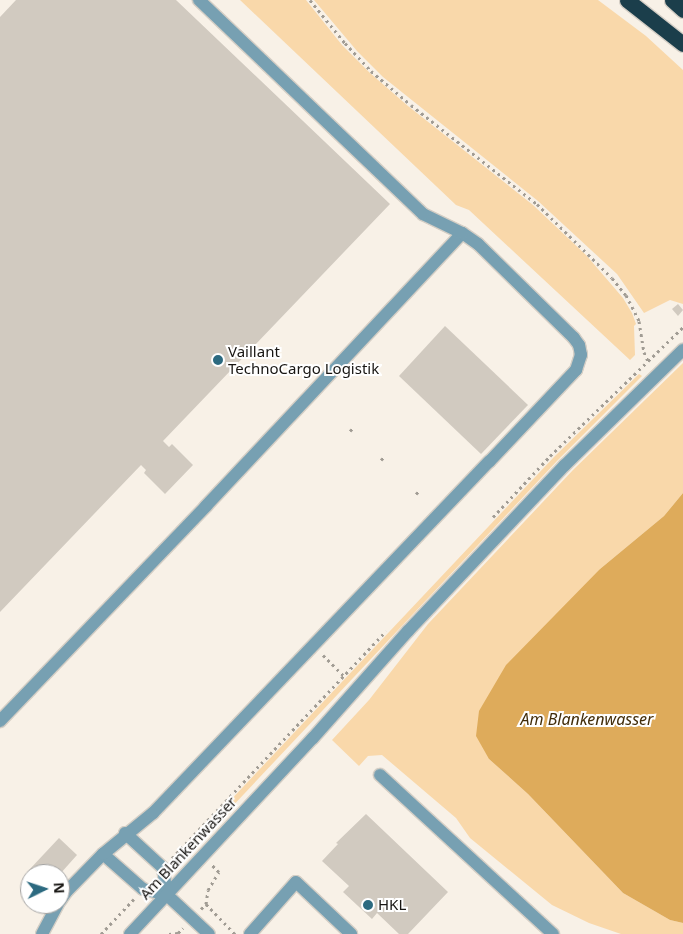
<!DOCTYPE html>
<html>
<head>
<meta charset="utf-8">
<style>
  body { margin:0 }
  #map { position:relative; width:683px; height:934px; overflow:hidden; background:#f8f1e7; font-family:"Noto Sans",sans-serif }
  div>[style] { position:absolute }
  .green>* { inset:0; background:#f9d8aa }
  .water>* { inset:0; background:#deab5b }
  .building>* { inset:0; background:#d1cac0 }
  .path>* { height:3px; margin-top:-1.5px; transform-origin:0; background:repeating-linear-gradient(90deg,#a19c94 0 2.5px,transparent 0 6.5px) }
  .roads { filter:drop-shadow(1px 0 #d4cec5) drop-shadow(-1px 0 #d4cec5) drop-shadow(0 1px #d4cec5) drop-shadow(0 -1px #d4cec5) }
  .minor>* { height:12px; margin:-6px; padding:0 6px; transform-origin:6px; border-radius:6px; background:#77a0b2 }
  .highway>* { height:15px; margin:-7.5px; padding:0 7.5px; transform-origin:7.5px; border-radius:7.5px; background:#1b3e4b }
  .dots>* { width:14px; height:14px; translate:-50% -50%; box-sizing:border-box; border:2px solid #fff; border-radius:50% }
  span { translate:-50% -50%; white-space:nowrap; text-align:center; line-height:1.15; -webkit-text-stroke:4px #fff; paint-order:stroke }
  .poi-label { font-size:15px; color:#181613 }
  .left { translate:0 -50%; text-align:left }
  .street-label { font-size:15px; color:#181613 }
  .water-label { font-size:16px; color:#422d0a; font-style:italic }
  .north { position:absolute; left:20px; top:864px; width:50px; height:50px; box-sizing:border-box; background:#fff; border:1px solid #a3a2a1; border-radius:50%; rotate:86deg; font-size:14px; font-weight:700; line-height:20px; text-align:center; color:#181613 }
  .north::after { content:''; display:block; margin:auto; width:18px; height:22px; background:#2c6a80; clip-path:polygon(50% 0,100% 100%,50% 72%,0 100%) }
</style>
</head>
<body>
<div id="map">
  <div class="green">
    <div style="clip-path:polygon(240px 0,306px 0,342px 45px,370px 73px,408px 106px,533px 205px,586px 255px,623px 298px,632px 313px,636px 324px,634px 326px,635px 355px,630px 360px,469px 210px,456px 205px)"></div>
    <div style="clip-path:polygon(314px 0,598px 0,646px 36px,683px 70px,683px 304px,670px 300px,644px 313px,617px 274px,538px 201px,383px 77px,357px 51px)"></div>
    <div style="clip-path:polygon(683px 363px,683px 493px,664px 516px,600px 569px,489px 759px,528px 794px,623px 893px,670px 920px,683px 923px,683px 934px,621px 934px,589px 923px,552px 905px,470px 838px,456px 818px,382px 755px,368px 756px,359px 766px,332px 740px,369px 700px,428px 624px,573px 470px)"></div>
    <div style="clip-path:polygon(639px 374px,642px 376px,557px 461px,197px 844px,193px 840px,554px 457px)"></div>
  </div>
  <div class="water">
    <div style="clip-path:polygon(683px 493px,683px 923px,670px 920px,623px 893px,528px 794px,489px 759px,476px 736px,479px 711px,506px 665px,600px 569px,664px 516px)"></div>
  </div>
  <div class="building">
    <div style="clip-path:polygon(16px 0,176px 0,390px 204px,163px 441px,169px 447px,172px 444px,193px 465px,165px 494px,144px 473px,146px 470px,141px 465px,0 612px,0 17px)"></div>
    <div style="clip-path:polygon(678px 304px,683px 310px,678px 316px,672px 309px)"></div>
    <div style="clip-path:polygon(445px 326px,528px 405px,481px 454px,399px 376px)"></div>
    <div style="clip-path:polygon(366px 814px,448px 892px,408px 934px,399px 934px,377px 913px,372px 919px,343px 892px,349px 886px,322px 861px,338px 844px,336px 843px)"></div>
    <div style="clip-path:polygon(59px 838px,77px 855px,60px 874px,33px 874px,29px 870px)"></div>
  </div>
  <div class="path">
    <div style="left:310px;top:0;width:55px;rotate:50.9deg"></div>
    <div style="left:345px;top:43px;width:38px;rotate:47deg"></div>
    <div style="left:371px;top:71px;width:52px;rotate:40.4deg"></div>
    <div style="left:411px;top:105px;width:160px;rotate:38.2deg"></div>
    <div style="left:537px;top:204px;width:105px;rotate:44.6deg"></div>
    <div style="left:612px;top:278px;width:22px;rotate:51deg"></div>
    <div style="left:626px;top:295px;width:29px;rotate:63deg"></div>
    <div style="left:639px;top:321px;width:31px;rotate:81deg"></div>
    <div style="left:644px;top:352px;width:10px;rotate:66deg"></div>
    <div style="left:350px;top:431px;width:6px;rotate:-45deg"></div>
    <div style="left:381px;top:460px;width:6px;rotate:-45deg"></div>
    <div style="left:416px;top:494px;width:6px;rotate:-45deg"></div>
    <div style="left:493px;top:517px;width:83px;rotate:-46.9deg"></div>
    <div style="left:550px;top:456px;width:185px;rotate:-44.1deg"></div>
    <div style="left:323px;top:655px;width:30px;rotate:45deg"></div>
    <div style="left:172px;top:858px;width:312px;rotate:-46.7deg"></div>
    <div style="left:206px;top:904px;width:42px;rotate:46deg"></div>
    <div style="left:201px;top:909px;width:7px;rotate:-45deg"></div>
    <div style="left:206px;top:904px;width:14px;rotate:-82deg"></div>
    <div style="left:208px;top:890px;width:21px;rotate:-59deg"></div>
    <div style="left:219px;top:872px;width:10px;rotate:-135deg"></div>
    <div style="left:101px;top:934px;width:48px;rotate:-46.7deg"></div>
    <div style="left:169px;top:934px;width:9px;rotate:-6deg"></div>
    <div style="left:178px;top:933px;width:7px;rotate:-45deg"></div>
  </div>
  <div class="roads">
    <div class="minor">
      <div style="left:0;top:721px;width:298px;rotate:-46.2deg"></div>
      <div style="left:206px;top:506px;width:374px;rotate:-46.8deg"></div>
      <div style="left:380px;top:775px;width:235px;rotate:42.6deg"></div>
      <div style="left:125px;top:833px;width:52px;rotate:42.6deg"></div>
      <div style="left:163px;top:868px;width:27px;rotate:82deg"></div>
      <div style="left:103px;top:854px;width:53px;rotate:41.2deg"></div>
      <div style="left:143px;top:889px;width:25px;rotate:14deg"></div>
      <div style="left:167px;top:895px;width:57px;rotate:42.9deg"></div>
      <div style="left:60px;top:901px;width:11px;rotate:-56deg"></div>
      <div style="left:66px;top:892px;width:53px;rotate:-45.8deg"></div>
      <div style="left:103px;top:854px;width:65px;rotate:-39.4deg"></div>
      <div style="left:153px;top:813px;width:486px;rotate:-46.3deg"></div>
      <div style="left:489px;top:462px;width:127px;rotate:-46.6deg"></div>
      <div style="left:576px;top:370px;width:16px;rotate:-72deg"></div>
      <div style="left:581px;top:355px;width:10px;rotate:-101deg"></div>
      <div style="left:579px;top:345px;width:9px;rotate:-126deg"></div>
      <div style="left:574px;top:338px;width:134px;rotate:-135.6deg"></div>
      <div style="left:478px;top:244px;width:19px;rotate:-145deg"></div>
      <div style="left:462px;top:233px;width:43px;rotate:-154deg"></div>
      <div style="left:423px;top:214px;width:310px;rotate:-136.3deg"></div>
      <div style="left:42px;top:934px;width:34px;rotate:-62deg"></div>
      <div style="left:130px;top:934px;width:268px;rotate:-47deg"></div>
      <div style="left:313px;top:738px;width:143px;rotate:-48.4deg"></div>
      <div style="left:408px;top:631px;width:228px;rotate:-46.6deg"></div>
      <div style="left:565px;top:465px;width:165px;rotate:-44.3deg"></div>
      <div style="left:250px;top:934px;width:69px;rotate:-48.5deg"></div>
      <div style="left:296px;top:882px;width:76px;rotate:43.4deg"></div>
    </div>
    <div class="highway">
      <div style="left:627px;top:0;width:71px;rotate:38.2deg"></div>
      <div style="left:672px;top:0;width:15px;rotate:42deg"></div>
    </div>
  </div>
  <div class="dots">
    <div style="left:218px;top:360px;background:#2c6a80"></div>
    <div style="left:368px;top:905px;background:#2c6a80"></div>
  </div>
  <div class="poi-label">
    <span class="left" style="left:228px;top:360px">Vaillant<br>TechnoCargo Logistik</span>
    <span class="left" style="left:378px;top:905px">HKL</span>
  </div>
  <div class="street-label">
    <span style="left:188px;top:848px;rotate:-47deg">Am Blankenwasser</span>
  </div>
  <div class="water-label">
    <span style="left:587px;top:719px">Am Blankenwasser</span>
  </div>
  <div class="north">N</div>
</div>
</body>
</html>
